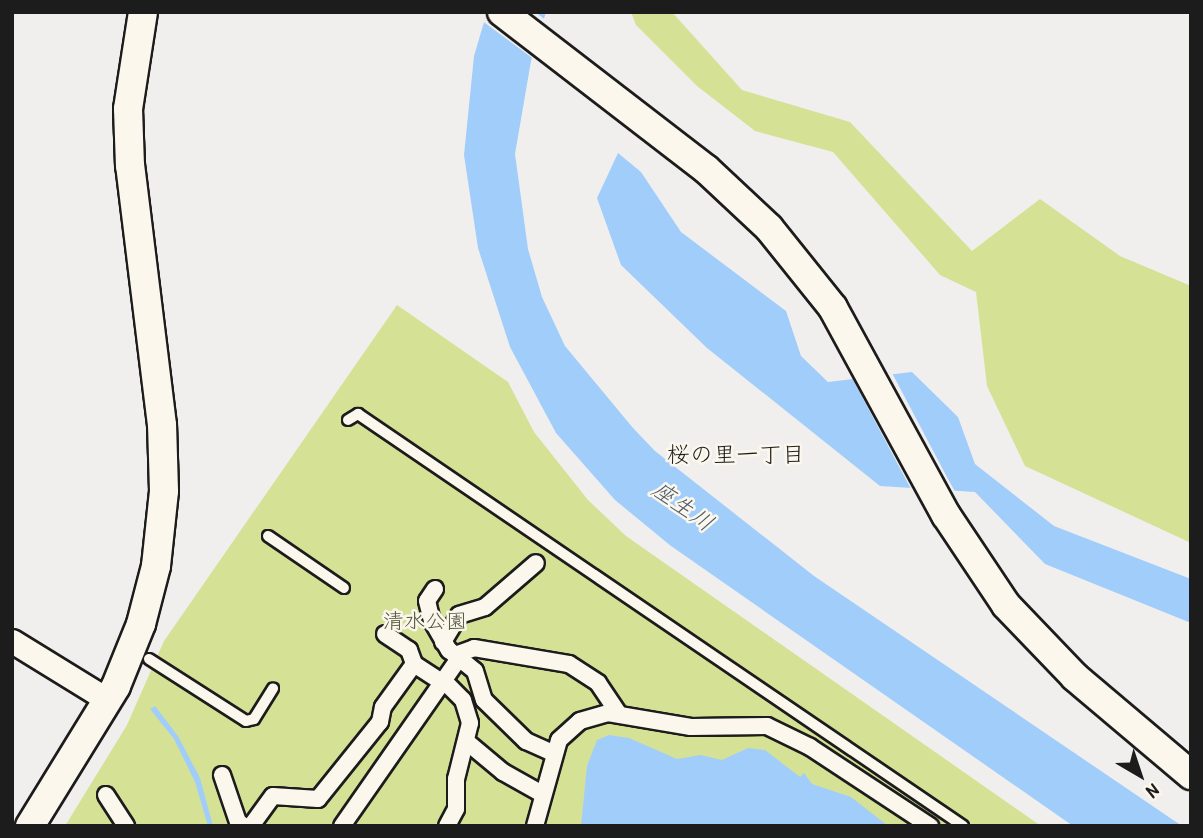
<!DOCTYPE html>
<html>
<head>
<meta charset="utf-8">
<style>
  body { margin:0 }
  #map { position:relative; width:1203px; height:838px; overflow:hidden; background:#f0efee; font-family:"Patrick Hand","Klee One",sans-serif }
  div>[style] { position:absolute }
  .green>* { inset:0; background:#d5e295 }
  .water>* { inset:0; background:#a1cdfb }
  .pier>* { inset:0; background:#f0efee }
  .roads { filter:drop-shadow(2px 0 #1c1c1c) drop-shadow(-2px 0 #1c1c1c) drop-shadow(0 2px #1c1c1c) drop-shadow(0 -2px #1c1c1c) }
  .service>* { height:10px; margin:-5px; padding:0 5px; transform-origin:5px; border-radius:5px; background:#fbf7ec }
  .pedestrian>* { height:16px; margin:-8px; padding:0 8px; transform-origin:8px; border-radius:8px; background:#fbf7ec }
  .minor>* { height:23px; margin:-11.5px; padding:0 11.5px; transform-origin:11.5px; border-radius:11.5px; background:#fbf7ec }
  .tertiary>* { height:28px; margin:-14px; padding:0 14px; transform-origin:14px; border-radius:14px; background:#fbf7ec }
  span { translate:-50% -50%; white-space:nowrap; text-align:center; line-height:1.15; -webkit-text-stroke:5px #fbf7ec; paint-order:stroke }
  .park-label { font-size:21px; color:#545740 }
  .neighbourhood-label { font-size:23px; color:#1c1c1c }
  .water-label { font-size:23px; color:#4b5a6a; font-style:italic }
  .frame { position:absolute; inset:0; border:14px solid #1c1c1c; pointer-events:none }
  .north { position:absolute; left:1105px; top:740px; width:70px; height:70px; -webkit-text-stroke:5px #fbf7ec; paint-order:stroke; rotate:141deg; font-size:19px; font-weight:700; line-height:28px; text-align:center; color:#1c1c1c }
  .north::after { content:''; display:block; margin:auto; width:24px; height:32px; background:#1c1c1c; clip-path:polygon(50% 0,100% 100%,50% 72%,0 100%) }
</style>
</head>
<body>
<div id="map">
  <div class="green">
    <div style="clip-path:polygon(631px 12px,672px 12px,742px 90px,850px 122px,972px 251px,1040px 199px,1120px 256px,1191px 286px,1191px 543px,1025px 466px,987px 386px,976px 292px,940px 275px,833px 152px,755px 131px,697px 86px,636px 25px)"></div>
    <div style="clip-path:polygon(397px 305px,508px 382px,534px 432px,588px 500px,626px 536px,1041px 826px,65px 826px,127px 725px,164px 641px)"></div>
  </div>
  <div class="water">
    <div style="clip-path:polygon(487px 12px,546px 12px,531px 61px,515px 154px,528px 249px,542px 297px,565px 346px,633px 428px,655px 451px,814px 576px,1182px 826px,1073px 826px,671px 546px,615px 500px,556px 433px,510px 347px,478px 248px,464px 155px,474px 56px)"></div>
    <div style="clip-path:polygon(618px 153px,641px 172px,681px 232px,786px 311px,801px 356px,828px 382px,912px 372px,958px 417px,975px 464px,1054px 526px,1191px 579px,1191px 623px,1045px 564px,975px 492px,880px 486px,707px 348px,621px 265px,597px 198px)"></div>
    <div style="clip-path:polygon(155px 706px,178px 736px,200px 778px,213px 826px,208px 826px,195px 782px,174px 739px,150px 709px)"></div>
    <div style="clip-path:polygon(609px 735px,629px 738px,677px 759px,701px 755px,722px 760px,748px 748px,765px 750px,800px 777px,804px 773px,812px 784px,851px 797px,888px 826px,581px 826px,587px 766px,597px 740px)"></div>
  </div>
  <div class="pier">
    <div style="clip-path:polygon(484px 12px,535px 12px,547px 21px,535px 60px,481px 20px)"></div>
    <div style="clip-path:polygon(891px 371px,948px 479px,957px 495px,912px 491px,851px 376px)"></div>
  </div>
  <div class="roads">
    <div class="service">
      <div style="left:348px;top:420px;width:12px;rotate:-31deg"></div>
      <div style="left:358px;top:414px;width:732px;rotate:34.25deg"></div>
      <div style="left:268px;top:536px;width:92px;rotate:34.4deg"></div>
      <div style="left:149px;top:659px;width:115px;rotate:32.6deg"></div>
      <div style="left:246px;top:721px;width:8px;rotate:-14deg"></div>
      <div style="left:254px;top:719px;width:36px;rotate:-58deg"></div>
    </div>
    <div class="pedestrian">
      <div style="left:435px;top:589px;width:14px;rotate:124deg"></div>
      <div style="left:427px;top:601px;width:21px;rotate:76deg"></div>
      <div style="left:432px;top:621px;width:34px;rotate:60deg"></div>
      <div style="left:449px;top:650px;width:33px;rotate:39deg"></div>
      <div style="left:475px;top:671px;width:30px;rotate:73deg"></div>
      <div style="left:484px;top:700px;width:59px;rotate:44.3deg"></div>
      <div style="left:526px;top:741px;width:30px;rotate:24deg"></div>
      <div style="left:385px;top:634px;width:29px;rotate:34deg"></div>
      <div style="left:409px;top:650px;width:15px;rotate:70deg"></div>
      <div style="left:414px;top:664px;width:33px;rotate:33deg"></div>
      <div style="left:443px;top:642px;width:31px;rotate:-59deg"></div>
      <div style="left:459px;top:615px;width:27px;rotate:-17deg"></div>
      <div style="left:485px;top:607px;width:67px;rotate:-40.8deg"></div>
      <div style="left:455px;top:655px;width:20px;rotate:-20deg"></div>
      <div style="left:474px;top:648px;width:96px;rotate:9.6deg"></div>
      <div style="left:569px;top:664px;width:35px;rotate:33deg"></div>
      <div style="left:598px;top:683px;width:37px;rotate:56deg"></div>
      <div style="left:443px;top:680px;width:28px;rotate:45deg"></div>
      <div style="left:463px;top:700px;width:24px;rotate:73deg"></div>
      <div style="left:470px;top:723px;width:58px;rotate:104deg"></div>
      <div style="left:456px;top:779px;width:30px;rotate:90deg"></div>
      <div style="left:456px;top:809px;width:19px;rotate:118deg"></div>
      <div style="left:467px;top:742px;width:47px;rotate:39.8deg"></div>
      <div style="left:503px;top:772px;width:45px;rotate:29.4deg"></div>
      <div style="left:222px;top:775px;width:50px;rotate:71.2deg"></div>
      <div style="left:238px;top:822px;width:7px;rotate:34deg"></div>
      <div style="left:106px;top:795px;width:37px;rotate:57deg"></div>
      <div style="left:251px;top:826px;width:37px;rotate:-54deg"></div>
      <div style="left:273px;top:796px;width:45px;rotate:3.8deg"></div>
      <div style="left:318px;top:799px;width:99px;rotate:-51.2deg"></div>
      <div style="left:380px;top:722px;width:15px;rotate:-79deg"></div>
      <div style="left:383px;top:707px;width:53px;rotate:-54.2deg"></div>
      <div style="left:342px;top:826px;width:205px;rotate:-55.1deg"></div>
      <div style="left:535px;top:826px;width:89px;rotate:-74.4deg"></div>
      <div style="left:559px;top:740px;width:28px;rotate:-42deg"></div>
      <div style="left:580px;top:721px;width:29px;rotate:-16deg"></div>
      <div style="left:608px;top:713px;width:84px;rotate:9.6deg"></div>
      <div style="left:691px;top:727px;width:76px;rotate:-0.8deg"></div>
      <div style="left:767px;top:726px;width:48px;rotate:26deg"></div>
      <div style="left:810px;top:747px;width:144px;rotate:33.4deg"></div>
    </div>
    <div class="minor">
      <div style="left:12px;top:641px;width:113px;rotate:31.6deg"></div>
    </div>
    <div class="tertiary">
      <div style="left:502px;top:12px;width:257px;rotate:37.6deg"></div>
      <div style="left:706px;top:169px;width:86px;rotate:43.1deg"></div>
      <div style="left:769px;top:228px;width:102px;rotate:51.3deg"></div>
      <div style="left:833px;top:308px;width:236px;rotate:61.4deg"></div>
      <div style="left:946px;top:515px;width:108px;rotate:56.3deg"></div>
      <div style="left:1006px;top:605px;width:100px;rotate:46.2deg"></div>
      <div style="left:1075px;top:677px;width:152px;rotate:40.2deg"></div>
      <div style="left:30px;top:826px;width:164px;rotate:-58.4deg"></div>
      <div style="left:116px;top:686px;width:67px;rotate:-68deg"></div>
      <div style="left:141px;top:624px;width:60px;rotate:-75.5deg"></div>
      <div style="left:156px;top:566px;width:75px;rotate:-83.9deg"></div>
      <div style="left:164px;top:491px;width:66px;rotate:-91.7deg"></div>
      <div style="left:162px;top:425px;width:261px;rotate:-97deg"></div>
      <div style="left:130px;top:166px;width:57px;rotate:-92deg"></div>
      <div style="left:128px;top:109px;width:98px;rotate:-81.2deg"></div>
    </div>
  </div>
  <div class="park-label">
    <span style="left:425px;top:621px">清水公園</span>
  </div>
  <div class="neighbourhood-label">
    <span style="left:736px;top:454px">桜の里一丁目</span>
  </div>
  <div class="water-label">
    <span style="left:683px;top:506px;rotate:35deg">座生川</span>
  </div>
  <div class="frame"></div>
  <div class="north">N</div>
</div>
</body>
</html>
